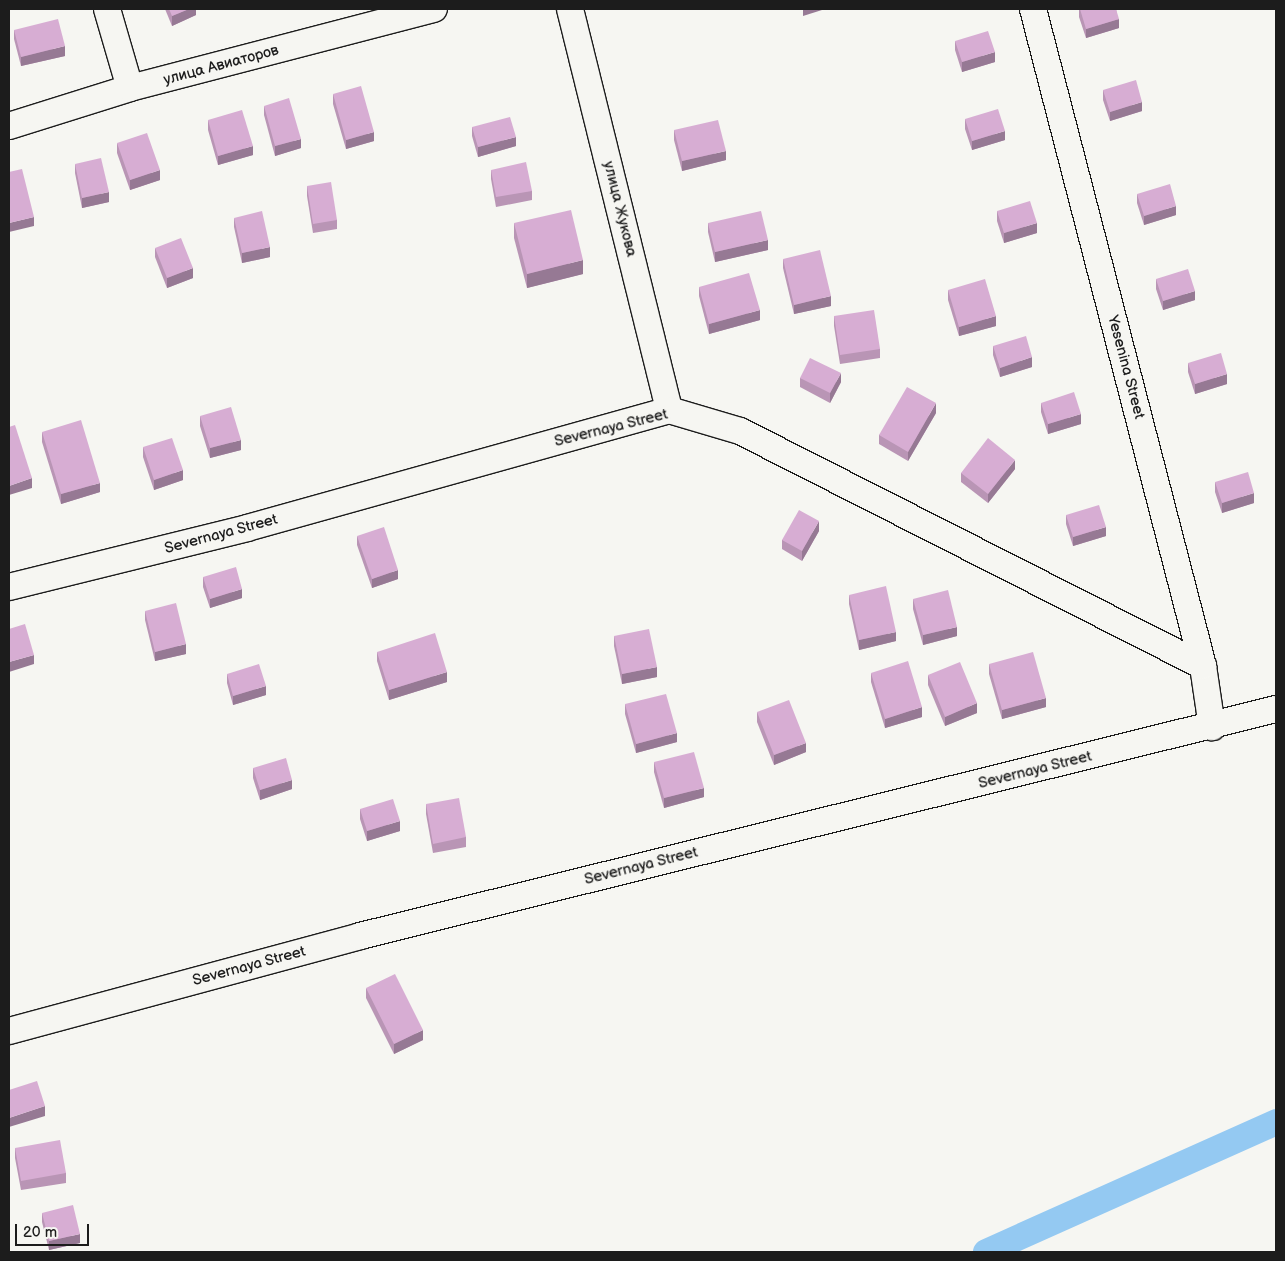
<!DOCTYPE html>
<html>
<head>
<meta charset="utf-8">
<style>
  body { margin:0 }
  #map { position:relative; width:1285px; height:1261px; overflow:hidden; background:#f6f6f2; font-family:"Balsamiq Sans",sans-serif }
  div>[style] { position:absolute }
  .canal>* { height:26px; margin:-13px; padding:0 13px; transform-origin:13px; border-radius:13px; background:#94c9f2 }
  .roads { filter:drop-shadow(1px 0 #1c1c1c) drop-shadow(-1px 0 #1c1c1c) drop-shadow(0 1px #1c1c1c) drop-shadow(0 -1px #1c1c1c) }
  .minor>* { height:26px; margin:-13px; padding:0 13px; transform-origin:13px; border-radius:13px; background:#f6f6f2 }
  .wall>* { inset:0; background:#b995b5 }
  .shaded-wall>* { inset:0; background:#967994 }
  .building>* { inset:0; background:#d7add3 }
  span { translate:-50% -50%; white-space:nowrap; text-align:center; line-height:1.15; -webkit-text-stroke:4px #f6f6f2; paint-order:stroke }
  .street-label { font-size:15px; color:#1c1c1c }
  .frame { position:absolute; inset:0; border:10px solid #1c1c1c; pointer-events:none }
  .scale { position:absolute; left:15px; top:1224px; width:74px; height:22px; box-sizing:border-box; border:2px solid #1c1c1c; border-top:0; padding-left:6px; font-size:15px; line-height:18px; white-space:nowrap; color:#1c1c1c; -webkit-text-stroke:4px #f6f6f2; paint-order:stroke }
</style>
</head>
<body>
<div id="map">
  <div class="canal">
    <div style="left:986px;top:1252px;width:318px;rotate:-24.1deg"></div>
  </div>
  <div class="roads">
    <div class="minor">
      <div style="left:107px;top:9px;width:82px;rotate:73.8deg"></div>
      <div style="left:570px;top:9px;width:413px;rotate:76.1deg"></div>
      <div style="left:1033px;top:9px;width:679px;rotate:75.49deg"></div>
      <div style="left:1203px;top:666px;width:62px;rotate:81.6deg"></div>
      <div style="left:9px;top:126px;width:127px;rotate:-17.4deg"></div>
      <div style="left:130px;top:88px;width:314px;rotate:-14.6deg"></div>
      <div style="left:9px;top:587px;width:245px;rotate:-13.9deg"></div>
      <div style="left:247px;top:528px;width:438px;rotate:-15.6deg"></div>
      <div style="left:669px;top:410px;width:74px;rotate:16.5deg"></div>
      <div style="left:740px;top:431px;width:519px;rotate:26.91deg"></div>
      <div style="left:9px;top:1031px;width:364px;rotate:-15.1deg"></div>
      <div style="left:360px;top:936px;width:944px;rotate:-13.92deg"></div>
    </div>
  </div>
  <div class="wall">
    <div style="clip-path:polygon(165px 9px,196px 9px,196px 15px,172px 26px)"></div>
    <div style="clip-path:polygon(1079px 9px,1116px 9px,1119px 28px,1086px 38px,1079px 17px)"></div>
    <div style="clip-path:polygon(14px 30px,65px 56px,21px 66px,14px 39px)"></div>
    <div style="clip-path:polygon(955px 41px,995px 62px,962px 72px,955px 50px)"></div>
    <div style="clip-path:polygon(1103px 90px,1142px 111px,1110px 121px,1103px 100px)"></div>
    <div style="clip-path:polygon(333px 94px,374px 141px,346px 149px,333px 104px)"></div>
    <div style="clip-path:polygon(264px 106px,301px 148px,275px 156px,264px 115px)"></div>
    <div style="clip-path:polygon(965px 119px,1005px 140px,972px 150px,965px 129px)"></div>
    <div style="clip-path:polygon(208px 120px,253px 155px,218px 165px,208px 130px)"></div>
    <div style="clip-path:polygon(472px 127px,516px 146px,478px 157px,472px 136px)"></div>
    <div style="clip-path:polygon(674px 130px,726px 160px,682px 171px,674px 140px)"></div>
    <div style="clip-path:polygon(117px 143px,160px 180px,130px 190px,117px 153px)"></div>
    <div style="clip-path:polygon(75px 164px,109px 202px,82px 208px,75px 173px)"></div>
    <div style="clip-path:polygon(491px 170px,532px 191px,532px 200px,496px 207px,491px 179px)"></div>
    <div style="clip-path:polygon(307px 186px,337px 220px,337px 229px,313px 233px,307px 196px)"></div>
    <div style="clip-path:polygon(1137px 194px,1176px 215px,1144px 225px,1137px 203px)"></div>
    <div style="clip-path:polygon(997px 211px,1037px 233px,1004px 243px,997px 221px)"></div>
    <div style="clip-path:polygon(234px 218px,270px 257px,242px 263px,234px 227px)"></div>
    <div style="clip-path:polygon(514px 223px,583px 274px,527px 288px,514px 238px)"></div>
    <div style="clip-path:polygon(708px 223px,768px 250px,715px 262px,708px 232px)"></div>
    <div style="clip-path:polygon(155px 248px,193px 278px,167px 288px,155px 257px)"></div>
    <div style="clip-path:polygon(783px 259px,831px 306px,794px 314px,783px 268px)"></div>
    <div style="clip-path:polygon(1156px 279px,1195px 300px,1163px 310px,1156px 289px)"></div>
    <div style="clip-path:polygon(699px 287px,760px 320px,709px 334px,699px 296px)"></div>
    <div style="clip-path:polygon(948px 290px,996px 326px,959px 336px,948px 300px)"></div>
    <div style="clip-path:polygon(834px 316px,880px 349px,880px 358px,840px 364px,834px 326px)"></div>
    <div style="clip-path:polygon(993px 346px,1032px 367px,1000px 377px,993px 355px)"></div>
    <div style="clip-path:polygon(1188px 363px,1227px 384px,1195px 394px,1188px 372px)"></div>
    <div style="clip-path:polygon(800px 378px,841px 382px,830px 403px,800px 387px)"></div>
    <div style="clip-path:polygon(1041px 403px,1081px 424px,1048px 434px,1041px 412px)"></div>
    <div style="clip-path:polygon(936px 413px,908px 461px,879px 444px,879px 435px)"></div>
    <div style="clip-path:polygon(200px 416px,241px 450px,210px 458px,200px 426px)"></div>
    <div style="clip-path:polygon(42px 432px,100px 492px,61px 504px,42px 442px)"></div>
    <div style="clip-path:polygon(143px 447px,183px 480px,154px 490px,143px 457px)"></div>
    <div style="clip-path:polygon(1015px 469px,988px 503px,961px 482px,961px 473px)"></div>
    <div style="clip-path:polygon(1215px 482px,1254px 503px,1222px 513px,1215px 492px)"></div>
    <div style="clip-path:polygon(1066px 515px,1106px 536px,1073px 546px,1066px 524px)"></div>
    <div style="clip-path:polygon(819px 531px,802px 561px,782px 549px,782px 540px)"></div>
    <div style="clip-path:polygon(357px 536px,398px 579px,372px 588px,357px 545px)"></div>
    <div style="clip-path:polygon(203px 577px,242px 598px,210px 608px,203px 587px)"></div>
    <div style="clip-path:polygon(849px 595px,896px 641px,859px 650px,849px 604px)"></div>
    <div style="clip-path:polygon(913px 599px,957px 636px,923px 645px,913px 609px)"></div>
    <div style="clip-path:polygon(145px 611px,186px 654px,155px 661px,145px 620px)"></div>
    <div style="clip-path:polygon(614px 636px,657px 677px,622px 684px,614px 646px)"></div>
    <div style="clip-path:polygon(377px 652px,447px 682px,389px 700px,377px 661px)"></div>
    <div style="clip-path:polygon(989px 664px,1046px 707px,1002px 719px,989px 674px)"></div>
    <div style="clip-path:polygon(871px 673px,922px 717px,885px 728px,871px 682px)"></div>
    <div style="clip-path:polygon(227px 674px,266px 695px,233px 705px,227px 683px)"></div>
    <div style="clip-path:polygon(928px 675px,977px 713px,945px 726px,928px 685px)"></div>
    <div style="clip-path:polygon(625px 704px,677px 742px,636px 753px,625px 714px)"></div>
    <div style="clip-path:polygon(757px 712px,806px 752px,774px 765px,757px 722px)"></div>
    <div style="clip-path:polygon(654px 762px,704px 797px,664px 808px,654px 772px)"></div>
    <div style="clip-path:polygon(253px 768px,292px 789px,260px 800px,253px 778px)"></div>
    <div style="clip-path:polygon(426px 804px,466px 837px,466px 847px,433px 853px,426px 814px)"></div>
    <div style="clip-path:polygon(360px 809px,400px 831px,367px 841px,360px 819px)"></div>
    <div style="clip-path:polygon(366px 988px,423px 1040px,394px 1054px,366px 998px)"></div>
    <div style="clip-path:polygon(15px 1148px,66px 1173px,66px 1183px,21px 1190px,15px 1158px)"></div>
    <div style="clip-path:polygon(42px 1213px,80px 1243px,49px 1250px,42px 1222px)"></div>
  </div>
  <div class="shaded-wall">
    <div style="clip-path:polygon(189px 9px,196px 9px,196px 15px,172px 26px,172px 16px)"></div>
    <div style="clip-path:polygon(803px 9px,822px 9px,822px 10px,803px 16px)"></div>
    <div style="clip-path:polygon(1119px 19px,1119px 28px,1086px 38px,1086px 29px)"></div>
    <div style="clip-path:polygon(65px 46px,65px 56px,21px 66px,21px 57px)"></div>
    <div style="clip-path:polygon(995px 52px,995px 62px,962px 72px,962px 62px)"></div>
    <div style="clip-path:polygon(1142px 102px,1142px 111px,1110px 121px,1110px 112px)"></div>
    <div style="clip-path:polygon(1005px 131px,1005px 140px,972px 150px,972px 141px)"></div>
    <div style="clip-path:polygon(374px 132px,374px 141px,346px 149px,346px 140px)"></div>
    <div style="clip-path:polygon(516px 137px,516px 146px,478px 157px,478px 147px)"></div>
    <div style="clip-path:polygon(301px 139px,301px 148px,275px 156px,275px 146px)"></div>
    <div style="clip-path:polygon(253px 146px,253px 155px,218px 165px,218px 156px)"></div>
    <div style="clip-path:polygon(726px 151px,726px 160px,682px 171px,682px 161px)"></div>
    <div style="clip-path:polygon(160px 170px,160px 180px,130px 190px,130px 180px)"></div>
    <div style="clip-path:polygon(109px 192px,109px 202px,82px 208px,82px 198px)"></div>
    <div style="clip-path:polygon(1176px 206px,1176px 215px,1144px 225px,1144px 216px)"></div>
    <div style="clip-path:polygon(34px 217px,34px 226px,9px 232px,9px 223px)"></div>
    <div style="clip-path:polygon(1037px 223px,1037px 233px,1004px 243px,1004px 233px)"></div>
    <div style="clip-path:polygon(768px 240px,768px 250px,715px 262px,715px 252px)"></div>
    <div style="clip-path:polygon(270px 247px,270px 257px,242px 263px,242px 253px)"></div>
    <div style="clip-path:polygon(583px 260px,583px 274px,527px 288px,527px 274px)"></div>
    <div style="clip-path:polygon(193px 268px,193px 278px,167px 288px,167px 278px)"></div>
    <div style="clip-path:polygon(1195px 291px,1195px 300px,1163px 310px,1163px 301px)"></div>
    <div style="clip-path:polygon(831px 296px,831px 306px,794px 314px,794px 305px)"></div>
    <div style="clip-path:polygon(760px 310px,760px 320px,709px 334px,709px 324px)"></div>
    <div style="clip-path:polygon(996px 316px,996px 326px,959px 336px,959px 327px)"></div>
    <div style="clip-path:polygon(1032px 357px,1032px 367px,1000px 377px,1000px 368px)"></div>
    <div style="clip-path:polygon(841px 373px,841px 382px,830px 403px,830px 393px)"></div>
    <div style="clip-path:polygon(1227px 374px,1227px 384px,1195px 394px,1195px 384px)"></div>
    <div style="clip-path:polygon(936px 403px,936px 413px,908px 461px,908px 452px)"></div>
    <div style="clip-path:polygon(1081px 414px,1081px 424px,1048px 434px,1048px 424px)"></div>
    <div style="clip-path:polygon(241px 440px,241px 450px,210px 458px,210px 448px)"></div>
    <div style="clip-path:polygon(1015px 460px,1015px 469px,988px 503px,988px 494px)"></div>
    <div style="clip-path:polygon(183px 470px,183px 480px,154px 490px,154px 480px)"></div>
    <div style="clip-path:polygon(32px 478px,32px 488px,9px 495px,9px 486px)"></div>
    <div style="clip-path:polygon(100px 483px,100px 492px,61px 504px,61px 494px)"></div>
    <div style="clip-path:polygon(1254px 493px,1254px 503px,1222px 513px,1222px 503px)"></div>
    <div style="clip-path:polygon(819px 521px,819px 531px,802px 561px,802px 551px)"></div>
    <div style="clip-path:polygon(1106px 527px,1106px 536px,1073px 546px,1073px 537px)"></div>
    <div style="clip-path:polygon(398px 570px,398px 579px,372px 588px,372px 579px)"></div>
    <div style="clip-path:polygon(242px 589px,242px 598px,210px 608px,210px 599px)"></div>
    <div style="clip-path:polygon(957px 627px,957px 636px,923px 645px,923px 635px)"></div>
    <div style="clip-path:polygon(896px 632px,896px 641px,859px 650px,859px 640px)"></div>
    <div style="clip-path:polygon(186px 644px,186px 654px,155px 661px,155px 652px)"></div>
    <div style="clip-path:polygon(34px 655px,34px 664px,9px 672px,9px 662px)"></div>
    <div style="clip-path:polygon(657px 667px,657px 677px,622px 684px,622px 674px)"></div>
    <div style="clip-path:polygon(447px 672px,447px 682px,389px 700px,389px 690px)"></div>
    <div style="clip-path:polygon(266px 686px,266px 695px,233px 705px,233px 696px)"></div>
    <div style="clip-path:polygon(1046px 698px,1046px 707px,1002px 719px,1002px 710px)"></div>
    <div style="clip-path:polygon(977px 703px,977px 713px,945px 726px,945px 717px)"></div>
    <div style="clip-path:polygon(922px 707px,922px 717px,885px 728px,885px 719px)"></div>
    <div style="clip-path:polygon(677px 733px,677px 742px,636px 753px,636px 744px)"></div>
    <div style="clip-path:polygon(806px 743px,806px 752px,774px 765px,774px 755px)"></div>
    <div style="clip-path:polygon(292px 780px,292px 789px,260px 800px,260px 790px)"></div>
    <div style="clip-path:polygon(704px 788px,704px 797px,664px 808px,664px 798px)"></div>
    <div style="clip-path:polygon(400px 821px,400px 831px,367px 841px,367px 831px)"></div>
    <div style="clip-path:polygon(423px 1030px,423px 1040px,394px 1054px,394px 1044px)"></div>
    <div style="clip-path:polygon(45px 1106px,45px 1116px,9px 1127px,9px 1118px)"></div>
    <div style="clip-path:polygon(80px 1234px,80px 1243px,49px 1250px,49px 1241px)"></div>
  </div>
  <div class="building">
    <div style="clip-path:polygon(169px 9px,189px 9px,172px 16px)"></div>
    <div style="clip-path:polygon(1080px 9px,1116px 9px,1119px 19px,1086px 29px)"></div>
    <div style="clip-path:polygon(58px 19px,65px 46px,21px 57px,14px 30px)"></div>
    <div style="clip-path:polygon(988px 31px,995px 52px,962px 62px,955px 41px)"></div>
    <div style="clip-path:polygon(1136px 80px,1142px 102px,1110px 112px,1103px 90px)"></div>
    <div style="clip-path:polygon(361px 86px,374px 132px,346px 140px,333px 94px)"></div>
    <div style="clip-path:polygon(289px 98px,301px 139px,275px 146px,264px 106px)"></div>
    <div style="clip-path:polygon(998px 109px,1005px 131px,972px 141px,965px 119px)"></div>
    <div style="clip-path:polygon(242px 110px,253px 146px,218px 156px,208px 120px)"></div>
    <div style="clip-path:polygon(510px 117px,516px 137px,478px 147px,472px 127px)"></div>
    <div style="clip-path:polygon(718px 120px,726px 151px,682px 161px,674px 130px)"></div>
    <div style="clip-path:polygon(147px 133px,160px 170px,130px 180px,117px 143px)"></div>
    <div style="clip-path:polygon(101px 158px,109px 192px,82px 198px,75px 164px)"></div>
    <div style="clip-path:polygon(526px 162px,532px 191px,496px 197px,491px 170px)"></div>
    <div style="clip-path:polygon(22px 169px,34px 217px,9px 223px,9px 172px)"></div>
    <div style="clip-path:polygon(331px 182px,337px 220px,313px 224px,307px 186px)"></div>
    <div style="clip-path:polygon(1170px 184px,1176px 206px,1144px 216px,1137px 194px)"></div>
    <div style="clip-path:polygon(1030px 201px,1037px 223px,1004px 233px,997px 211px)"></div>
    <div style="clip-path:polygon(571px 210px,583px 260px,527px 274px,514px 223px)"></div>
    <div style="clip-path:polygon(262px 211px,270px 247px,242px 253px,234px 218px)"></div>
    <div style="clip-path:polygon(761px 211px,768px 240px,715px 252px,708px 223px)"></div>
    <div style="clip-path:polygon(181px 238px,193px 268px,167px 278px,155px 248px)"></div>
    <div style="clip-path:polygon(820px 250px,831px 296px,794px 305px,783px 259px)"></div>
    <div style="clip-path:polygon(1188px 269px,1195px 291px,1163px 301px,1156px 279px)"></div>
    <div style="clip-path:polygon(749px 273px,760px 310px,709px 324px,699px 287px)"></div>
    <div style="clip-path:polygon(985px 279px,996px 316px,959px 327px,948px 290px)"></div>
    <div style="clip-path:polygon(874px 310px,880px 349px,840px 355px,834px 316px)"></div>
    <div style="clip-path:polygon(1026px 336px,1032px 357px,1000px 368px,993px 346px)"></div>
    <div style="clip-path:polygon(1221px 353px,1227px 374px,1195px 384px,1188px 363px)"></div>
    <div style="clip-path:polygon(810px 358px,841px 373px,830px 393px,800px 378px)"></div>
    <div style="clip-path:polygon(907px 387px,936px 403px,908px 452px,879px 435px)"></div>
    <div style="clip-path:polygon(1074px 392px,1081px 414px,1048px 424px,1041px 403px)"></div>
    <div style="clip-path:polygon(231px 407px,241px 440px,210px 448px,200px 416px)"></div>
    <div style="clip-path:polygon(81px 420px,100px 483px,61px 494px,42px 432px)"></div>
    <div style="clip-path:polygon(15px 425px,32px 478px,9px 486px,9px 427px)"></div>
    <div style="clip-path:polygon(172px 438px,183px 470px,154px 480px,143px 447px)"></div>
    <div style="clip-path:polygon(988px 438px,1015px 460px,988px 494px,961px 473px)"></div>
    <div style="clip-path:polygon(1248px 472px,1254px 493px,1222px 503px,1215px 482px)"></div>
    <div style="clip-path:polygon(1099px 505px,1106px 527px,1073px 537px,1066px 515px)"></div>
    <div style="clip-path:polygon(799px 510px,819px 521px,802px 551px,782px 540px)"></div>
    <div style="clip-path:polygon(384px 527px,398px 570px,372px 579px,357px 536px)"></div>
    <div style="clip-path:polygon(236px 567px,242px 589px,210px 599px,203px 577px)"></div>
    <div style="clip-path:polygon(886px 586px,896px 632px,859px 640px,849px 595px)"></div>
    <div style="clip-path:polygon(948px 590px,957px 627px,923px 635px,913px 599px)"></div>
    <div style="clip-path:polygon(176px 603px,186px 644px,155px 652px,145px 611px)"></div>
    <div style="clip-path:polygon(25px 624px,34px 655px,9px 662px,9px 629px)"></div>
    <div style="clip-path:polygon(649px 629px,657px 667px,622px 674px,614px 636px)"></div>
    <div style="clip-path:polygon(435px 633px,447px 672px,389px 690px,377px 652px)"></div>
    <div style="clip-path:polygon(1033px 652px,1046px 698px,1002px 710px,989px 664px)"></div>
    <div style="clip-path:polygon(908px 661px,922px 707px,885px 719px,871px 673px)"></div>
    <div style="clip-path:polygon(960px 662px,977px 703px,945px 717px,928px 675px)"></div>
    <div style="clip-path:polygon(259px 664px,266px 686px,233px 696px,227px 674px)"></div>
    <div style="clip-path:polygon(666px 694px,677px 733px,636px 744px,625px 704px)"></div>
    <div style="clip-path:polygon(789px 700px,806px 743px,774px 755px,757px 712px)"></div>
    <div style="clip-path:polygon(694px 752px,704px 788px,664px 798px,654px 762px)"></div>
    <div style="clip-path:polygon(286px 758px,292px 780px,260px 790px,253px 768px)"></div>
    <div style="clip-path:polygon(459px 798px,466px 837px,433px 844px,426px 804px)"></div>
    <div style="clip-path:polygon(393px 799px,400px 821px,367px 831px,360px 809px)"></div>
    <div style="clip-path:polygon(395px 974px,423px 1030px,394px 1044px,366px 988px)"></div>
    <div style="clip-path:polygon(37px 1081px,45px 1106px,9px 1118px,9px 1090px)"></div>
    <div style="clip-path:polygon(60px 1140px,66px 1173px,21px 1181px,15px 1148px)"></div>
    <div style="clip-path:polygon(73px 1205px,80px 1234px,49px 1241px,42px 1213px)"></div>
  </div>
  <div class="street-label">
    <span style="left:221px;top:65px;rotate:-15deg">улица Авиаторов</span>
    <span style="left:620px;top:209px;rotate:76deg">улица Жукова</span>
    <span style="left:1126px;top:367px;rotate:75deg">Yesenina Street</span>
    <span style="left:611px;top:428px;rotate:-14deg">Severnaya Street</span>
    <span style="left:221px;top:534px;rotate:-15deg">Severnaya Street</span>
    <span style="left:1035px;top:770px;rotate:-14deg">Severnaya Street</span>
    <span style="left:641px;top:866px;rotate:-14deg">Severnaya Street</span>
    <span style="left:249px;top:966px;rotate:-15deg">Severnaya Street</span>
  </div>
  <div class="frame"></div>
  <div class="scale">20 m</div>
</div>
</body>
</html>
